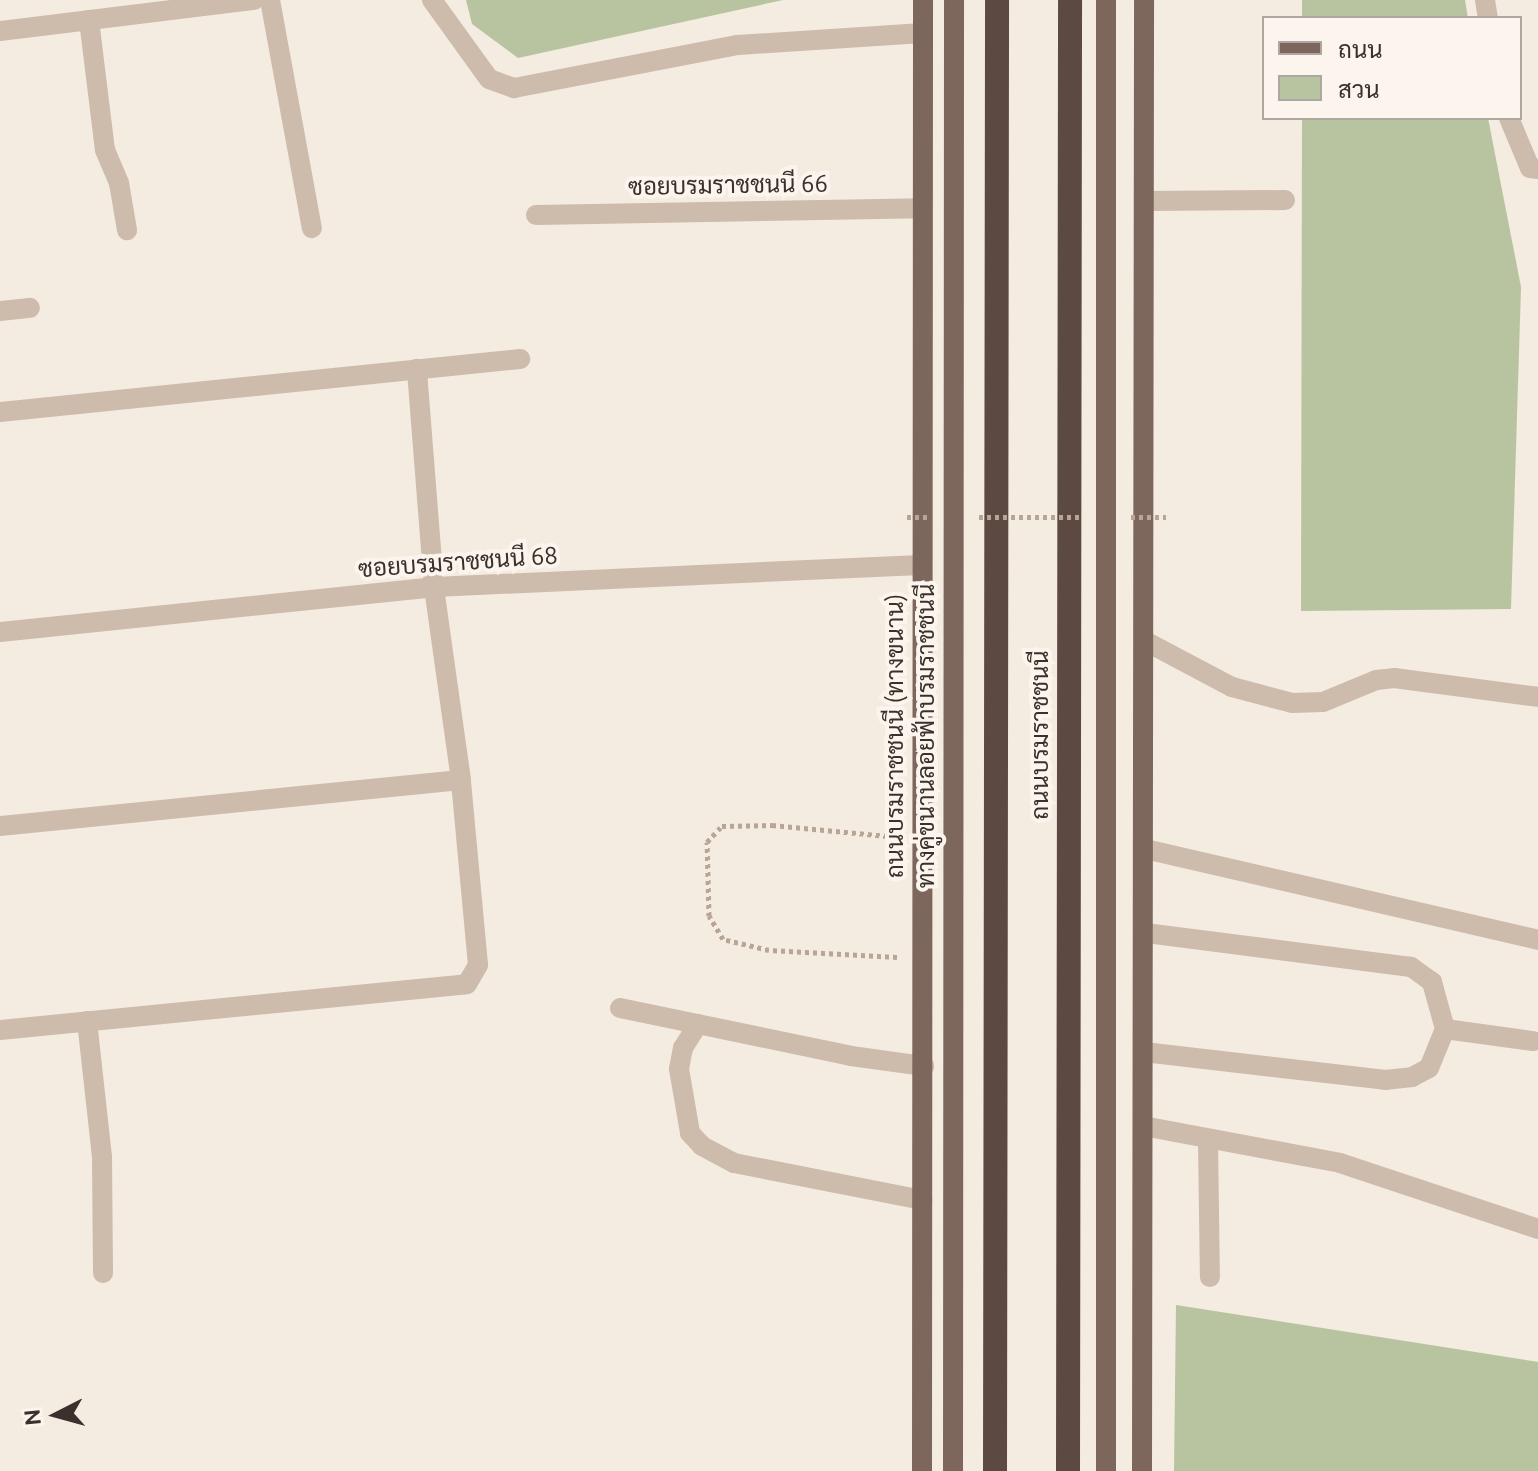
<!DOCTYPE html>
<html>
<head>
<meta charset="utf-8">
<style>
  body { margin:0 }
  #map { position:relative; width:1538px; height:1471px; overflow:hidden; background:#f4ebe1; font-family:Ubuntu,Sarabun,sans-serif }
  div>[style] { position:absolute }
  .green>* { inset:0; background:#b8c4a0 }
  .path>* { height:5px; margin-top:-2.5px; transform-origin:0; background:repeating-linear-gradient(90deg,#b9a596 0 4px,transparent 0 8px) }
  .minor>* { height:20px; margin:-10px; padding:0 10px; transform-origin:10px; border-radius:10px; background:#cdbbac }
  .major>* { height:20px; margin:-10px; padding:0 10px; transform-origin:10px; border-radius:10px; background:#7d675c }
  .highway>* { height:24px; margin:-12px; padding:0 12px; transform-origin:12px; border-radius:12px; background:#5c4a42 }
  .path-bridge>* { height:5px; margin-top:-2.5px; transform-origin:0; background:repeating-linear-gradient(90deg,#b9a596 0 4px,transparent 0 8px) }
  .major-bridge>* { height:20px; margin:-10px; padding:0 10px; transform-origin:10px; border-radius:10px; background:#7d675c }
  span { translate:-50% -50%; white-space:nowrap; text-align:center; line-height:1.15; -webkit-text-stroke:8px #fbf5ee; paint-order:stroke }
  .street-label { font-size:24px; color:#3b302b }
  .legend { position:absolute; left:1262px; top:16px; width:260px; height:104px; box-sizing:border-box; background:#fbf5ee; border:2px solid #aea6a0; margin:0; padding:10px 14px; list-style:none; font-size:24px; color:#3b302b }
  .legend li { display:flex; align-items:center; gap:16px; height:40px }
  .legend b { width:40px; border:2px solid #aea6a0 }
  .north { position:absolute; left:16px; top:1375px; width:80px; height:80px; -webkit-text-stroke:6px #fbf5ee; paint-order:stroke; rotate:264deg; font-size:22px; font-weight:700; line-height:32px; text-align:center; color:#3b302b }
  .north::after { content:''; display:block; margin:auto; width:28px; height:36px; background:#3b302b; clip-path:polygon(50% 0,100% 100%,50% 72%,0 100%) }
</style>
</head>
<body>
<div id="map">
  <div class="green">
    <div style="clip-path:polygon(466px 0,783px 0,518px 58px,472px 24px)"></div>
    <div style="clip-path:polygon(1302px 0,1465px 0,1468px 18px,1302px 18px)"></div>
    <div style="clip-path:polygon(1302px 118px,1488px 118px,1521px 287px,1511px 609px,1301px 611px)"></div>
    <div style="clip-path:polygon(1176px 1305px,1538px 1362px,1538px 1471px,1174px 1471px)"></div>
  </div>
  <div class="path">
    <div style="left:897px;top:957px;width:128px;rotate:-176.9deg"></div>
    <div style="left:769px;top:950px;width:47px;rotate:-166.6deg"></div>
    <div style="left:723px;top:939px;width:27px;rotate:-121deg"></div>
    <div style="left:709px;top:916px;width:74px;rotate:-91.5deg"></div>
    <div style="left:707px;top:842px;width:22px;rotate:-47deg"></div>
    <div style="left:722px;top:826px;width:50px;rotate:-1.1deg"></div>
    <div style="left:772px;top:825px;width:129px;rotate:5.4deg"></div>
  </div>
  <div class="minor">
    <div style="left:270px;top:0;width:232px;rotate:79.6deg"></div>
    <div style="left:432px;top:0;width:97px;rotate:54.2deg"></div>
    <div style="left:489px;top:79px;width:27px;rotate:20deg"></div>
    <div style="left:514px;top:88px;width:228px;rotate:-10.9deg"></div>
    <div style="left:738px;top:45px;width:185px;rotate:-3.7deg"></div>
    <div style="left:1485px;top:0;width:18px;rotate:81deg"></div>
    <div style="left:89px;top:20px;width:131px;rotate:83deg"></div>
    <div style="left:105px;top:150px;width:36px;rotate:67deg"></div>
    <div style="left:119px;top:183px;width:48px;rotate:80.3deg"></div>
    <div style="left:0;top:31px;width:256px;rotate:-7deg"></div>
    <div style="left:1509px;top:118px;width:54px;rotate:67.2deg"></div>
    <div style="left:1530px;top:168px;width:8px;rotate:7deg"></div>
    <div style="left:1145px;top:201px;width:140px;rotate:-0.4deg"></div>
    <div style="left:536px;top:215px;width:386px;rotate:-1deg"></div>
    <div style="left:0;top:311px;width:30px;rotate:-6deg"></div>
    <div style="left:0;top:412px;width:523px;rotate:-5.82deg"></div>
    <div style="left:0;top:632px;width:436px;rotate:-5.9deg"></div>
    <div style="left:434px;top:587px;width:487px;rotate:-2.6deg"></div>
    <div style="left:1145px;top:641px;width:98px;rotate:27.9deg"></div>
    <div style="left:1232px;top:687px;width:62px;rotate:14.9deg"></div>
    <div style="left:1292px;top:703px;width:31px;rotate:-2deg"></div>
    <div style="left:1323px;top:702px;width:57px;rotate:-22.5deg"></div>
    <div style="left:1376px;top:680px;width:18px;rotate:-6deg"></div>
    <div style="left:1394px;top:678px;width:145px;rotate:7.5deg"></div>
    <div style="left:0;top:826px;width:463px;rotate:-5.7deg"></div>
    <div style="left:461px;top:780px;width:195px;rotate:-98deg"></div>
    <div style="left:434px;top:587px;width:219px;rotate:-94.5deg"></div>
    <div style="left:1145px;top:849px;width:403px;rotate:13deg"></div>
    <div style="left:620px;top:1008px;width:236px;rotate:11.7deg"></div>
    <div style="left:851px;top:1056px;width:74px;rotate:7.8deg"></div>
    <div style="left:87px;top:1021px;width:137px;rotate:83.7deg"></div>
    <div style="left:102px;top:1157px;width:116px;rotate:89.5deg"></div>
    <div style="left:698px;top:1024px;width:28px;rotate:122deg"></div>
    <div style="left:683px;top:1048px;width:21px;rotate:101deg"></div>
    <div style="left:679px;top:1069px;width:65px;rotate:80.2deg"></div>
    <div style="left:690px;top:1133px;width:18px;rotate:47deg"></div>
    <div style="left:702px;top:1146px;width:36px;rotate:28deg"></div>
    <div style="left:734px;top:1163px;width:192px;rotate:11.1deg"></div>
    <div style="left:1445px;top:1029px;width:89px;rotate:7.8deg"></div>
    <div style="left:0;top:1030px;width:469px;rotate:-5.6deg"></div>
    <div style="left:467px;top:984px;width:22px;rotate:-60deg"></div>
    <div style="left:478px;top:965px;width:186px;rotate:-95.3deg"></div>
    <div style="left:1144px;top:1052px;width:243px;rotate:6.6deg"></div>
    <div style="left:1385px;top:1080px;width:27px;rotate:-6deg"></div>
    <div style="left:1412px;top:1077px;width:19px;rotate:-28deg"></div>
    <div style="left:1429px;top:1068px;width:42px;rotate:-67.7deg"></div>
    <div style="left:1445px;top:1029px;width:49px;rotate:-105.5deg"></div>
    <div style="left:1432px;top:982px;width:26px;rotate:-144deg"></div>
    <div style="left:1411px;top:967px;width:268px;rotate:-172.7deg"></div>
    <div style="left:1143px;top:1126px;width:200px;rotate:10.6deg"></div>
    <div style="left:1340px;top:1163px;width:209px;rotate:18.4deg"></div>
    <div style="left:1208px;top:1140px;width:137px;rotate:89.2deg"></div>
  </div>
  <div class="major">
    <div style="left:922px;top:1471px;width:1471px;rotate:-89.96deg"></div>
    <div style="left:1142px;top:1471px;width:1471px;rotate:-89.92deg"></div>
  </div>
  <div class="highway">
    <div style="left:995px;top:1471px;width:1471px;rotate:-89.92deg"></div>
    <div style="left:1068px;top:1471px;width:1471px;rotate:-89.92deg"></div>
  </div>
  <div class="path-bridge">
    <div style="left:907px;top:517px;width:22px"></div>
    <div style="left:979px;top:517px;width:102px"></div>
    <div style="left:1131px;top:517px;width:35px"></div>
  </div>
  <div class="major-bridge">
    <div style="left:1106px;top:0;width:1471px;rotate:90deg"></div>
    <div style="left:953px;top:1471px;width:1471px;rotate:-89.96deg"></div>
  </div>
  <div class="street-label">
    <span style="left:728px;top:185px;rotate:-1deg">ซอยบรมราชชนนี 66</span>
    <span style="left:458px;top:562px;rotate:-4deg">ซอยบรมราชชนนี 68</span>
    <span style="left:1040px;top:735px;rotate:-90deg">ถนนบรมราชชนนี</span>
    <span style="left:895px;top:736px;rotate:-90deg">ถนนบรมราชชนนี (ทางขนาน)</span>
    <span style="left:926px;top:736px;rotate:-90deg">ทางคู่ขนานลอยฟ้าบรมราชชนนี</span>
  </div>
  <ul class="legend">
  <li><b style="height:10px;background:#7d675c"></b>ถนน</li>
  <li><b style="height:22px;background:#b8c4a0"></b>สวน</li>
  </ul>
  <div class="north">N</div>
</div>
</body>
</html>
